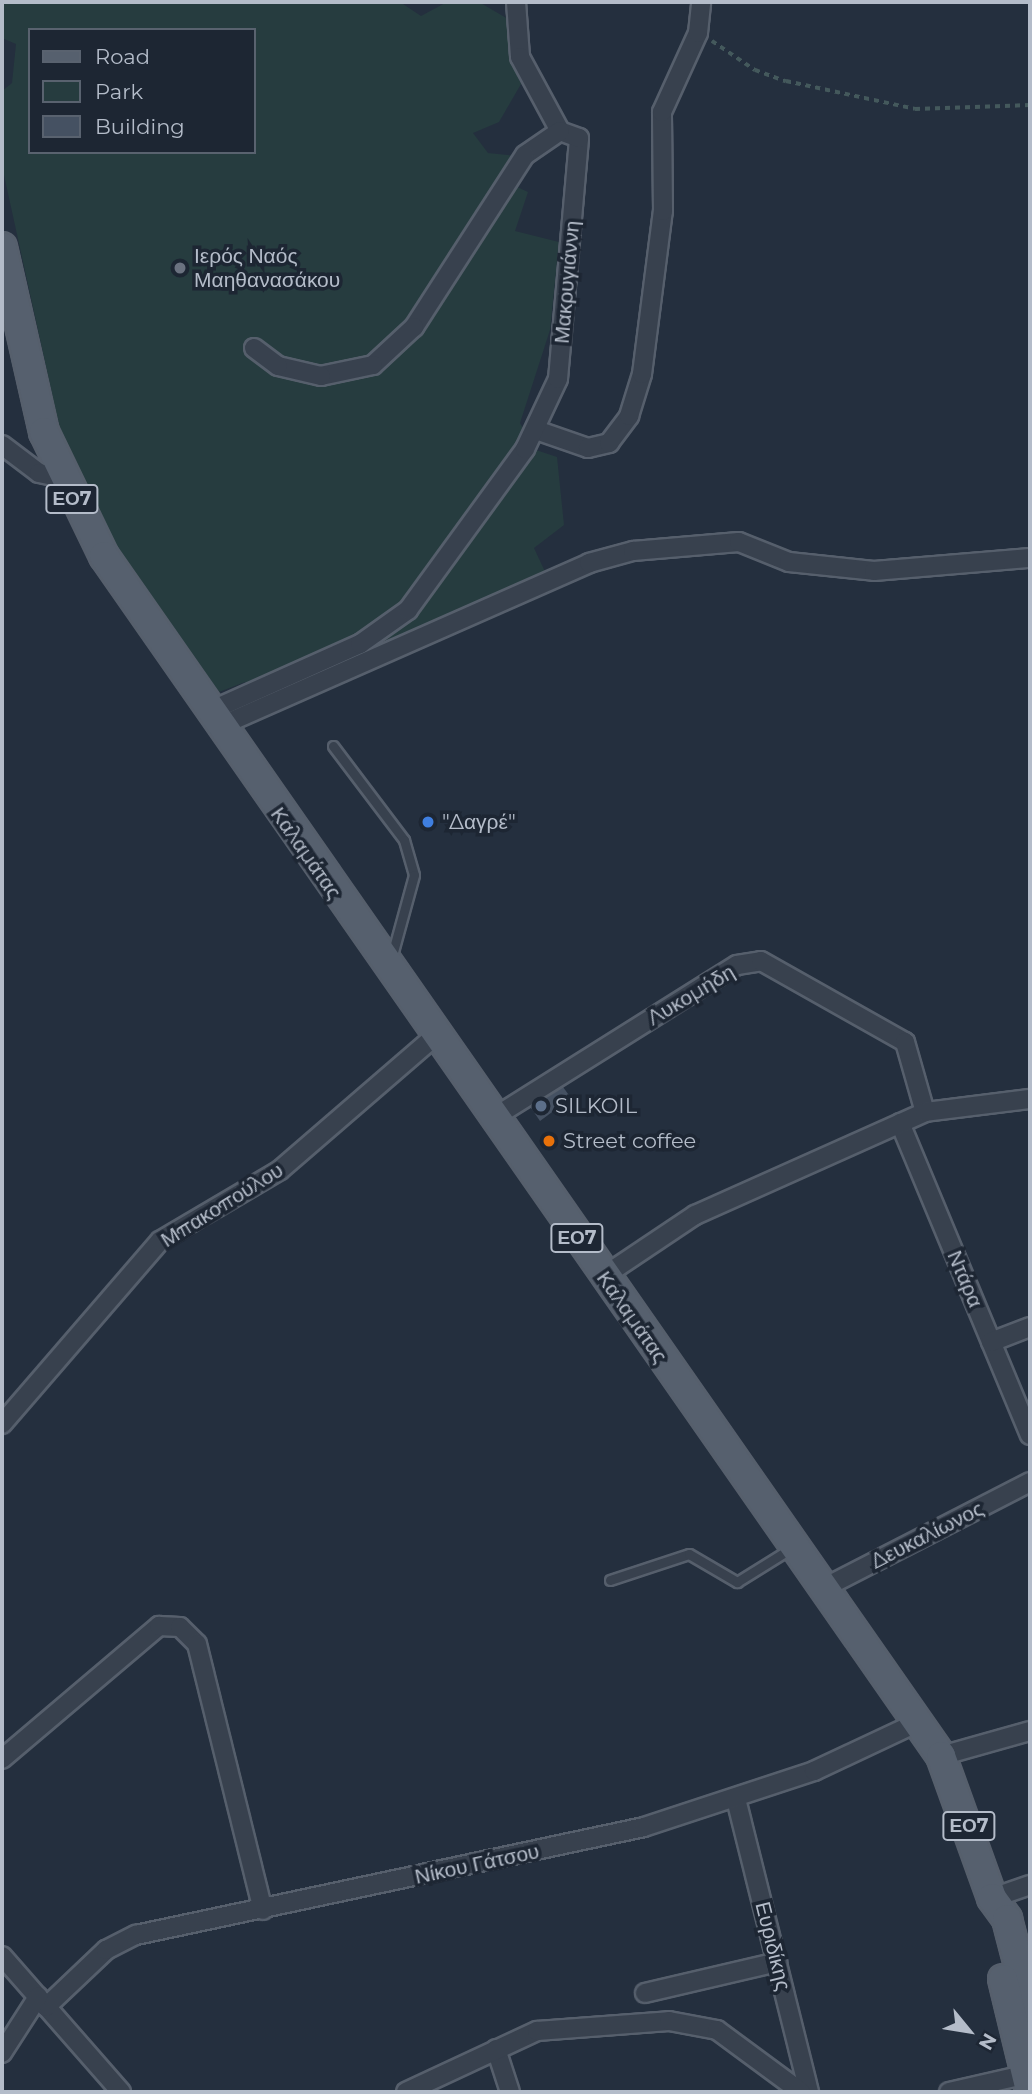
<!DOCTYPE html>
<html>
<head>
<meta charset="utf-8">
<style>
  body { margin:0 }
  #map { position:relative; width:1032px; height:2094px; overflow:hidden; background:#242f3e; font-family:Montserrat,sans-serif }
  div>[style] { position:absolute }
  .green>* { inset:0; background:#263c3f }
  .building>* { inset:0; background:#455162 }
  .path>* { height:3.5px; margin-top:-1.75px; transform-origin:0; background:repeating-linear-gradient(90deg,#44595c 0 5px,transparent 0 10px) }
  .roads { filter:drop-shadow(2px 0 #565f6c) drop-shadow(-2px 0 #565f6c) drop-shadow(0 2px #565f6c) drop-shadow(0 -2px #565f6c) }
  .service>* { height:9px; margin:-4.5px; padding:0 4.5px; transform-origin:4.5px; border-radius:4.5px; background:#38414e }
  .minor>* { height:18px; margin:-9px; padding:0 9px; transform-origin:9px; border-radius:9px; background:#38414e }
  .primary>* { height:28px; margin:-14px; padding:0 14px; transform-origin:14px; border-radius:14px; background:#56606e }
  .dots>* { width:19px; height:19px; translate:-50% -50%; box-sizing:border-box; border:4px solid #1d2633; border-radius:50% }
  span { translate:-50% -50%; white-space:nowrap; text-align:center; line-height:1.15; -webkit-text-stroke:7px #1d2633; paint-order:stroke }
  .shield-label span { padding:2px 5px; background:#1d2633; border:2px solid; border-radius:5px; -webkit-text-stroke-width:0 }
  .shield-label { font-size:19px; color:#b4bcc9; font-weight:700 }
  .poi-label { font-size:21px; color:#b4bcc9 }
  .left { translate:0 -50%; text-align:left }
  .street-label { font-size:21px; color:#b4bcc9 }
  .frame { position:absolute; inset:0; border:4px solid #b4bcc9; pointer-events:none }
  .legend { position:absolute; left:28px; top:28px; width:228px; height:126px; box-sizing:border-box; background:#1d2633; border:2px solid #59626f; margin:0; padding:9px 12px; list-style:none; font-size:21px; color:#b4bcc9 }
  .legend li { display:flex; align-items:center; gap:14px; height:35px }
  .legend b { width:35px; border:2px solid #59626f }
  .north { position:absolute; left:934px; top:1996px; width:70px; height:70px; -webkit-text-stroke:5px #1d2633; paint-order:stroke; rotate:120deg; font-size:19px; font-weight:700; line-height:28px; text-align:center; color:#b4bcc9 }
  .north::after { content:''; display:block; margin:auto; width:24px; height:32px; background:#b4bcc9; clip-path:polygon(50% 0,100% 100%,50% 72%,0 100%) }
</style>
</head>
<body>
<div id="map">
  <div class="green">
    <div style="clip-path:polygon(evenodd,2px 2px,400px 2px,421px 16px,447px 2px,479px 2px,508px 19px,510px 60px,521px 84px,499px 122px,473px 133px,488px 153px,516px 156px,500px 179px,528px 192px,515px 231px,559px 242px,550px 330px,520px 423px,536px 450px,557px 457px,564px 525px,534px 548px,548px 578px,267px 698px,245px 682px,219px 692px,112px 539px,63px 444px,2px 166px,2px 91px,12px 83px,16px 44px,2px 38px,2px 2px,30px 30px,254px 30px,254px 152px,30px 152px,30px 30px)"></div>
  </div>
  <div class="building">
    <div style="clip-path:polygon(563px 1087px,571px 1098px,540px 1121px,531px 1108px)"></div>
  </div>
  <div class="path">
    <div style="left:712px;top:41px;width:52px;rotate:34deg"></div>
    <div style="left:755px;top:70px;width:33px;rotate:20deg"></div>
    <div style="left:786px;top:81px;width:132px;rotate:12.2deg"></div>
    <div style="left:915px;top:109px;width:115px;rotate:-2deg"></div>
  </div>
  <div class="roads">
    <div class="service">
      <div style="left:333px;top:746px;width:118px;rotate:52.9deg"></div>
      <div style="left:404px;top:840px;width:36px;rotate:74deg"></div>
      <div style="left:414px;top:875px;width:87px;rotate:105.3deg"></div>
      <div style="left:610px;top:1580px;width:83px;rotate:-18.2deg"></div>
      <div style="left:689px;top:1554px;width:56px;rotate:30.3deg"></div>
      <div style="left:737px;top:1582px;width:62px;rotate:-31.9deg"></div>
    </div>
    <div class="minor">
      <div style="left:516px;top:2px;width:55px;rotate:85.8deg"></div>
      <div style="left:520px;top:57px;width:84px;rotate:61.6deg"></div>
      <div style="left:536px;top:430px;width:55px;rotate:19.1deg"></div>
      <div style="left:588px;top:448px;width:22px;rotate:-13deg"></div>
      <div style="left:609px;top:443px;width:34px;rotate:-53deg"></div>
      <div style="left:629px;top:416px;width:44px;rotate:-72.8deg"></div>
      <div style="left:642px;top:374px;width:164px;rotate:-82.7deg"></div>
      <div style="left:663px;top:211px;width:99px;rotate:-90.6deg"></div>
      <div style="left:662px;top:112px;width:87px;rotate:-65.5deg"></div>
      <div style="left:698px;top:33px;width:31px;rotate:-84deg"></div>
      <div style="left:2px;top:445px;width:46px;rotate:37.1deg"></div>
      <div style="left:39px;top:473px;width:25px;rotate:12deg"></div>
      <div style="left:208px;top:712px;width:167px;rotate:-24.1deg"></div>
      <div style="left:360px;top:644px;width:59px;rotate:-35.3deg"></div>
      <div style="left:408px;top:610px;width:199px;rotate:-54deg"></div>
      <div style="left:525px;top:449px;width:77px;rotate:-64.8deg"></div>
      <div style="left:558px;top:379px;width:242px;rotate:-85deg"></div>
      <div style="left:579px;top:138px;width:20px;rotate:-160deg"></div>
      <div style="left:560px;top:131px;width:42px;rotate:145.6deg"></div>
      <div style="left:525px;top:155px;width:205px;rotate:122.8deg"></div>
      <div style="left:414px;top:327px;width:56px;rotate:137.2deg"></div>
      <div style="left:373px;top:365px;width:53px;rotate:168.1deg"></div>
      <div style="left:321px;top:376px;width:44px;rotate:-166.9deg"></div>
      <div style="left:278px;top:366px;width:30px;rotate:-143deg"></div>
      <div style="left:218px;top:727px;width:406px;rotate:-23.8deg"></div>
      <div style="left:589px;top:563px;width:46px;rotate:-15.3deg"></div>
      <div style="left:633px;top:551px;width:106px;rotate:-4.9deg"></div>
      <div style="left:739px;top:542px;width:54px;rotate:21.8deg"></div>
      <div style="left:789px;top:562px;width:85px;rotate:6deg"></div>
      <div style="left:874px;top:571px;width:157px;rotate:-4.8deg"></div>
      <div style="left:493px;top:1118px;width:288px;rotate:-32.1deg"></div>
      <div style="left:737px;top:965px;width:24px;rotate:-9deg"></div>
      <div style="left:761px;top:961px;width:165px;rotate:29.4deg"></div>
      <div style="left:905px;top:1042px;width:73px;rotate:74.1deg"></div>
      <div style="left:900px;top:1123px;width:338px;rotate:67.4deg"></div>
      <div style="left:604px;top:1276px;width:110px;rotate:-33.8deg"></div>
      <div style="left:695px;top:1215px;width:252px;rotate:-24.1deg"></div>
      <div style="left:925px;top:1112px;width:106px;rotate:-7.1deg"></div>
      <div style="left:991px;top:1342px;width:42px;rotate:-21deg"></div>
      <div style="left:2px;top:1424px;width:242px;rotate:-49.2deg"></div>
      <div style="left:160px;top:1241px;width:139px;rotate:-30.6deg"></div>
      <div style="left:280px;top:1170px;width:205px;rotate:-40.8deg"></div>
      <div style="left:824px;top:1588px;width:232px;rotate:-27.2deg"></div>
      <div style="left:941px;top:1756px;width:92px;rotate:-15.7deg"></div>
      <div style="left:2px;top:1759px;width:206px;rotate:-40.3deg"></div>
      <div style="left:159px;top:1626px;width:21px;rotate:3deg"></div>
      <div style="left:180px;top:1627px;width:24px;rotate:45deg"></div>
      <div style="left:197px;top:1644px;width:274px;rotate:76.1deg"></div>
      <div style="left:736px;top:1799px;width:302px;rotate:76deg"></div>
      <div style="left:992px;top:1898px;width:40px;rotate:-18.9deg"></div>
      <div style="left:2px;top:1956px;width:181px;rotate:48.8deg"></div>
      <div style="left:645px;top:1993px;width:136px;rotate:-13.2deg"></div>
      <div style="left:46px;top:2007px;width:83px;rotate:-43.5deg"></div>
      <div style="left:106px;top:1950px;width:34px;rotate:-27deg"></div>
      <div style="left:136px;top:1935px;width:519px;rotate:-12deg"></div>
      <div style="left:644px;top:1827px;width:179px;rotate:-18.2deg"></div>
      <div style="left:814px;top:1771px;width:115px;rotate:-25.2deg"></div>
      <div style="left:496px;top:2049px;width:45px;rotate:72deg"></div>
      <div style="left:2px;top:2053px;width:67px;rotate:-57.3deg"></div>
      <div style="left:406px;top:2092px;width:145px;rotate:-25deg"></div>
      <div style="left:537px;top:2031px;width:132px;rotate:-4.3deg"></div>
      <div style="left:669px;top:2021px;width:49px;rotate:10.6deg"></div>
      <div style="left:717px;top:2030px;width:104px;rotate:36.4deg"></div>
      <div style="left:949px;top:2092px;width:81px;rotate:-12.8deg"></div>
    </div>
    <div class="primary">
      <div style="left:2px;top:247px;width:190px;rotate:77.2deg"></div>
      <div style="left:44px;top:432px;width:138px;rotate:64.2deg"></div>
      <div style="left:104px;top:556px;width:1463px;rotate:55.1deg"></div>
      <div style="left:941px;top:1756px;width:151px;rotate:70.2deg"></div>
      <div style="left:992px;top:1898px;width:26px;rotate:54deg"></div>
      <div style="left:1007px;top:1919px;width:92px;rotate:75.5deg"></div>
      <div style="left:1003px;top:1979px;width:115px;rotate:76.4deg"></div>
    </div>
  </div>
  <div class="dots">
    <div style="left:180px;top:268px;background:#6b7280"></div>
    <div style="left:428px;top:822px;background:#3f7fe0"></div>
    <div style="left:541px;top:1106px;background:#5c6f8a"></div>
    <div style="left:549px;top:1141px;background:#e8710a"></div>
  </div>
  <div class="shield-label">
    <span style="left:72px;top:499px">ΕΟ7</span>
    <span style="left:577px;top:1238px">ΕΟ7</span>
    <span style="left:969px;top:1826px">ΕΟ7</span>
  </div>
  <div class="poi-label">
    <span class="left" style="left:194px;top:268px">Ιερός Ναός<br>Μαηθανασάκου</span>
    <span class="left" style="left:442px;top:822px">"Δαγρέ"</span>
    <span class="left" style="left:555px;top:1106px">SILKOIL</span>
    <span class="left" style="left:563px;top:1141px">Street coffee</span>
  </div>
  <div class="street-label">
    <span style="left:567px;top:282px;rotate:-85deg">Μακρυγιάννη</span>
    <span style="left:306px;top:853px;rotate:55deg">Καλαμάτας</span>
    <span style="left:691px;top:995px;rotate:-31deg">Λυκομήδη</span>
    <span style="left:222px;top:1205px;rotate:-32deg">Μπακοπούλου</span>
    <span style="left:965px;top:1279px;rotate:67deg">Ντάρα</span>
    <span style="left:632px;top:1317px;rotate:55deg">Καλαμάτας</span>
    <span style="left:927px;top:1535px;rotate:-27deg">Δευκαλίωνος</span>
    <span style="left:477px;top:1864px;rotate:-12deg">Νίκου Γάτσου</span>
    <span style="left:773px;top:1946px;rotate:76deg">Ευριδίκης</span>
  </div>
  <div class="frame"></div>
  <ul class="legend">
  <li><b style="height:9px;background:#56606e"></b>Road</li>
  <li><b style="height:19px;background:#263c3f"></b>Park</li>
  <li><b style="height:19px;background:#455162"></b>Building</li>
  </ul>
  <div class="north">N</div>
</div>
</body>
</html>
